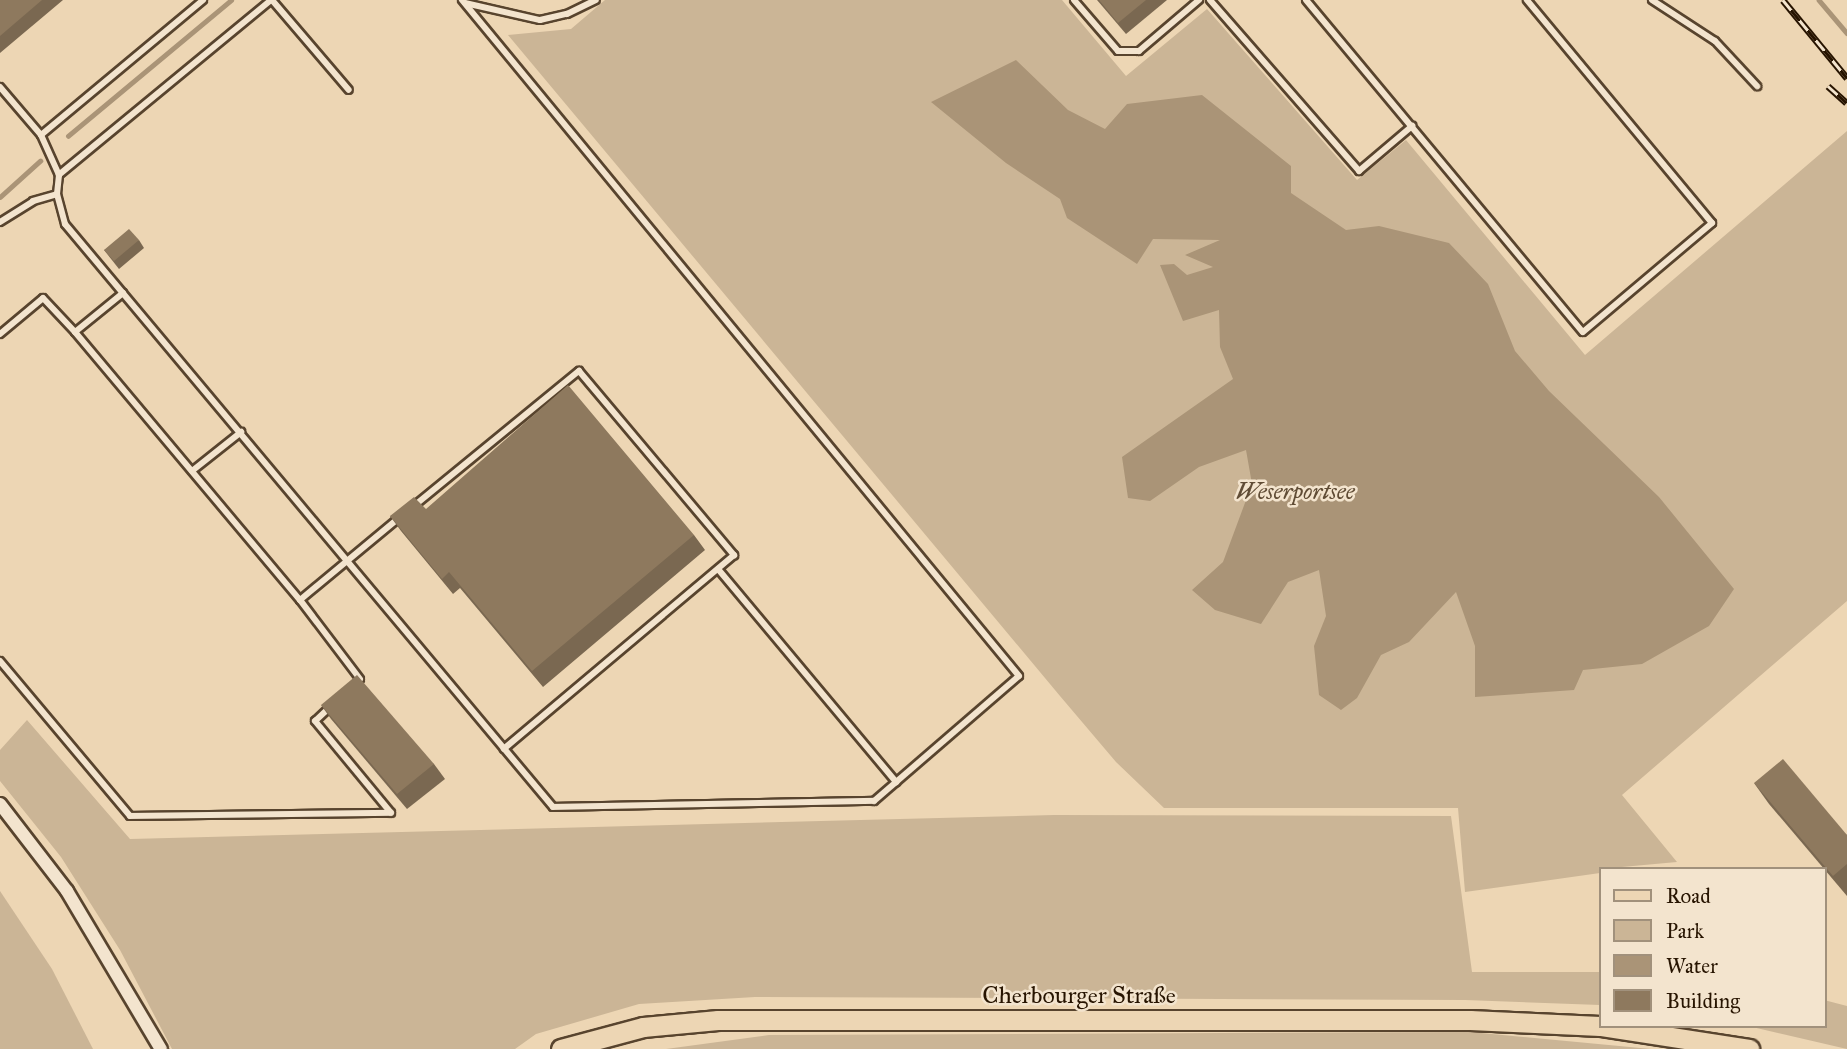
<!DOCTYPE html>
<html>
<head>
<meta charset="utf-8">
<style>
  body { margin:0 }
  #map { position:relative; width:1847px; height:1049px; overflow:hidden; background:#edd6b4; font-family:"IM FELL Great Primer",serif }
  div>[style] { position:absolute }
  .green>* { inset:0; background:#cbb596 }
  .water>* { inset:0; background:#aa9477 }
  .stream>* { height:4.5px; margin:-2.25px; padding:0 2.25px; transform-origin:2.25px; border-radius:2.25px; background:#aa9477 }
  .roads { filter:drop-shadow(2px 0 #58442e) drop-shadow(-2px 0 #58442e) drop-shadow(0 2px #58442e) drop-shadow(0 -2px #58442e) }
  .lane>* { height:6px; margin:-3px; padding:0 3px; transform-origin:3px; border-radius:3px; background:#f3e4ce }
  .street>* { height:12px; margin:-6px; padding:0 6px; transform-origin:6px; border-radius:6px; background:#f3e4ce }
  .primary>* { height:19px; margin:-9.5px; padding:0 9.5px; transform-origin:9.5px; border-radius:9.5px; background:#edd6b4 }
  .rail>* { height:7px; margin-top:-3.5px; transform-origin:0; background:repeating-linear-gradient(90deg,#f3e4ce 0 13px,#271401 0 26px); box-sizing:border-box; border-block:2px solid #271401 }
  .wall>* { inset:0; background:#7a6851 }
  .building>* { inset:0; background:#8e795e }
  span { translate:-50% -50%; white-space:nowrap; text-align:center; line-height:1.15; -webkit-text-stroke:5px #f3e4ce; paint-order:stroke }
  .park-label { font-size:24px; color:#604c35; font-style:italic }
  .street-label { font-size:24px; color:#271401 }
  .legend { position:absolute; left:1599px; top:867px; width:228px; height:161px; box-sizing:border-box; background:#f3e4ce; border:2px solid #a1917c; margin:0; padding:9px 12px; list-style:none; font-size:21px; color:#271401 }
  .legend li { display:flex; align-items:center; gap:14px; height:35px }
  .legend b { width:35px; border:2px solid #a1917c }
</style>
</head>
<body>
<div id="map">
  <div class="green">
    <div style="clip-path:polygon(605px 0,1062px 0,1126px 76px,1207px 9px,1357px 180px,1406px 140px,1585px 355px,1847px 131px,1847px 601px,1622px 795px,1677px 862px,1600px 869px,1600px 873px,1465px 892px,1458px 808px,1164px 808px,1116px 762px,1060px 696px,508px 35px,571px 29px)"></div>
    <div style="clip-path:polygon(27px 720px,130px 839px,1054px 815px,1451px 816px,1472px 972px,1600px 972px,1600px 1005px,1465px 1000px,755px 997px,639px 1004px,536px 1034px,515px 1049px,172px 1049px,120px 950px,61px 857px,0 781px,0 750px)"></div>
    <div style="clip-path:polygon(0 891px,52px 969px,93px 1049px,0 1049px)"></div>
    <div style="clip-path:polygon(1824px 1000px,1847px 1006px,1847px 1049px,1748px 1026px,1824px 1026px)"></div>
    <div style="clip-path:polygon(1471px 1032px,1651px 1049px,666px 1049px,769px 1035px)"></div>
  </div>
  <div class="water">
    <div style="clip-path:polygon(1016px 60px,1068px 110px,1105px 129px,1127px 104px,1202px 95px,1291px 166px,1291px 193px,1346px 230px,1379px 226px,1449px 243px,1488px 284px,1515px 351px,1549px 391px,1659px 497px,1734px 589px,1709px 626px,1642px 664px,1583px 670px,1574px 690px,1475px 697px,1475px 646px,1456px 592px,1409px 642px,1381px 655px,1357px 698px,1341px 710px,1319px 695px,1314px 646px,1326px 616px,1319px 570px,1288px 582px,1261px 624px,1215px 610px,1192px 590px,1223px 562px,1252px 484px,1246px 450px,1199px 467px,1150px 501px,1128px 498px,1122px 457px,1233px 379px,1220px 347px,1219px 310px,1183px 321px,1160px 265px,1174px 264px,1187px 275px,1213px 267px,1185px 255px,1220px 240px,1153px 239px,1137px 264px,1067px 218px,1060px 199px,1006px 163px,931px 102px)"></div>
  </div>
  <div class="stream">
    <div style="left:1819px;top:0;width:43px;rotate:49.7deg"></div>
    <div style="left:68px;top:136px;width:212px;rotate:-39.8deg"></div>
    <div style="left:0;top:197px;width:54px;rotate:-42deg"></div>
  </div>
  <div class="roads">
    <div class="lane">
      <div style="left:271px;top:0;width:275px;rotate:140.5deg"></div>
      <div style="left:59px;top:175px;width:19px;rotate:96deg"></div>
      <div style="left:57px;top:194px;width:31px;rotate:75deg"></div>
      <div style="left:65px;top:224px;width:760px;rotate:50.07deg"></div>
      <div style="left:553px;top:807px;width:321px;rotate:-1.1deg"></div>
      <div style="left:874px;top:801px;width:191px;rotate:-40.8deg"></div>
      <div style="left:1019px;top:676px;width:876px;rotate:-129.49deg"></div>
      <div style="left:272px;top:0;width:118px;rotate:49.5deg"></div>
      <div style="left:1074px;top:0;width:67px;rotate:49.2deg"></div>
      <div style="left:1118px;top:51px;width:21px"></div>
      <div style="left:1139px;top:51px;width:79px;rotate:-40.4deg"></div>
      <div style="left:1210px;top:0;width:227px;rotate:48.9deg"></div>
      <div style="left:1359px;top:171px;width:70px;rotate:-40.3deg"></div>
      <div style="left:1306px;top:0;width:432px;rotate:50.2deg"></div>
      <div style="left:1583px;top:332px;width:169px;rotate:-40.2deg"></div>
      <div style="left:1712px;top:223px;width:290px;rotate:-129.7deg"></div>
      <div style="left:1652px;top:0;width:75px;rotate:33.1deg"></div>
      <div style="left:1715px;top:41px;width:62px;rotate:47deg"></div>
      <div style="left:465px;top:3px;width:77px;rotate:12.8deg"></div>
      <div style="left:540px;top:20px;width:28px;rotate:-13deg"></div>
      <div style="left:567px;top:14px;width:32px;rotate:-26deg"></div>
      <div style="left:0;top:87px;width:63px;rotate:49.5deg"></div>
      <div style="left:41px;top:135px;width:44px;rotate:65.8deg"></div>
      <div style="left:41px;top:135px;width:211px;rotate:-39.8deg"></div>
      <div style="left:0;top:222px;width:39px;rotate:-32deg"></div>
      <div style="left:33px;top:201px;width:25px;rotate:-16deg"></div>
      <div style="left:75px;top:332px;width:350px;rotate:50deg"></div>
      <div style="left:0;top:334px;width:56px;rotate:-39.9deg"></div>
      <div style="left:43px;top:298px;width:47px;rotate:46.7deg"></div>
      <div style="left:75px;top:332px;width:62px;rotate:-39.1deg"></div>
      <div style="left:192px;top:471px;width:63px;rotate:-38.5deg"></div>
      <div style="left:415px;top:505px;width:212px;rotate:-39.3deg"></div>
      <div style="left:579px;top:371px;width:241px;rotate:49.9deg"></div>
      <div style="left:734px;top:555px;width:301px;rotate:139.9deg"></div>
      <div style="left:718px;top:569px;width:278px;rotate:50.1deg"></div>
      <div style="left:0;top:661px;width:202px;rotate:50deg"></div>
      <div style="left:130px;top:816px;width:261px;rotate:-0.7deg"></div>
      <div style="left:360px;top:679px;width:99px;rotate:-127.2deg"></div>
      <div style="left:300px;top:600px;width:131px;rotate:-39.7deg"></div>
      <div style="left:329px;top:708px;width:19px;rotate:137deg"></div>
      <div style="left:315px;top:721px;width:119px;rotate:50.4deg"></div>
    </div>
    <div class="street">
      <div style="left:0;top:804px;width:110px;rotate:52.4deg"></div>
      <div style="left:67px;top:891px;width:184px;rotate:59.3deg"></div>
    </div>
    <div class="primary">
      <div style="left:1601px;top:1026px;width:150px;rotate:8.8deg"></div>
      <div style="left:561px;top:1049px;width:85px;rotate:-15deg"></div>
      <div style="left:643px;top:1027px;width:75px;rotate:-5.3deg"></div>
      <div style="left:718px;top:1020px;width:752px"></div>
      <div style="left:1470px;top:1020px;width:130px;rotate:2.6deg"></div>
    </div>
  </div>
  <div class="rail">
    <div style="left:1783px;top:0;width:101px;rotate:50.6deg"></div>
    <div style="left:1828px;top:86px;width:25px;rotate:42deg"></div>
  </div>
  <div class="wall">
    <div style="clip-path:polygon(0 0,63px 0,0 53px)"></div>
    <div style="clip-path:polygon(1097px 0,1167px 0,1126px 34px)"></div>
    <div style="clip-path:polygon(139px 240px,144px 248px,119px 269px,104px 250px)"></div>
    <div style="clip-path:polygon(426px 509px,694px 535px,705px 550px,543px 687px,460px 588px,453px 594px,401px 531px,390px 516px)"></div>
    <div style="clip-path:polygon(321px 705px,434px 764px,445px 779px,407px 809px,331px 719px)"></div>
    <div style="clip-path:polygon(1754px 783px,1847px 835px,1847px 896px,1769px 804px)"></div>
  </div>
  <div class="building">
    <div style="clip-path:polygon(0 0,42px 0,0 36px)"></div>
    <div style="clip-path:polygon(1099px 0,1146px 0,1118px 23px)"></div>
    <div style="clip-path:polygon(129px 229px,139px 240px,114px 261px,104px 250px)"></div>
    <div style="clip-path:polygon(568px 385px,694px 535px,532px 671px,449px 572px,442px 579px,390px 516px,414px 497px,426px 509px)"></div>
    <div style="clip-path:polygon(357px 675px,434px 764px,397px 794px,321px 705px)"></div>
    <div style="clip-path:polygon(1783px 759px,1847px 835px,1847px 864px,1833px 876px,1754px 783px)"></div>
  </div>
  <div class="park-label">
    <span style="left:1295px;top:492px">Weserportsee</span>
  </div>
  <div class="street-label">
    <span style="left:1079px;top:996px">Cherbourger Straße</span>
  </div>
  <ul class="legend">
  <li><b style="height:9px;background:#edd6b4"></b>Road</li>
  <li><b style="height:19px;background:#cbb596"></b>Park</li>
  <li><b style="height:19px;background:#aa9477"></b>Water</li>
  <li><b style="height:19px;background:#8e795e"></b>Building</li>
  </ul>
</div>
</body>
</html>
